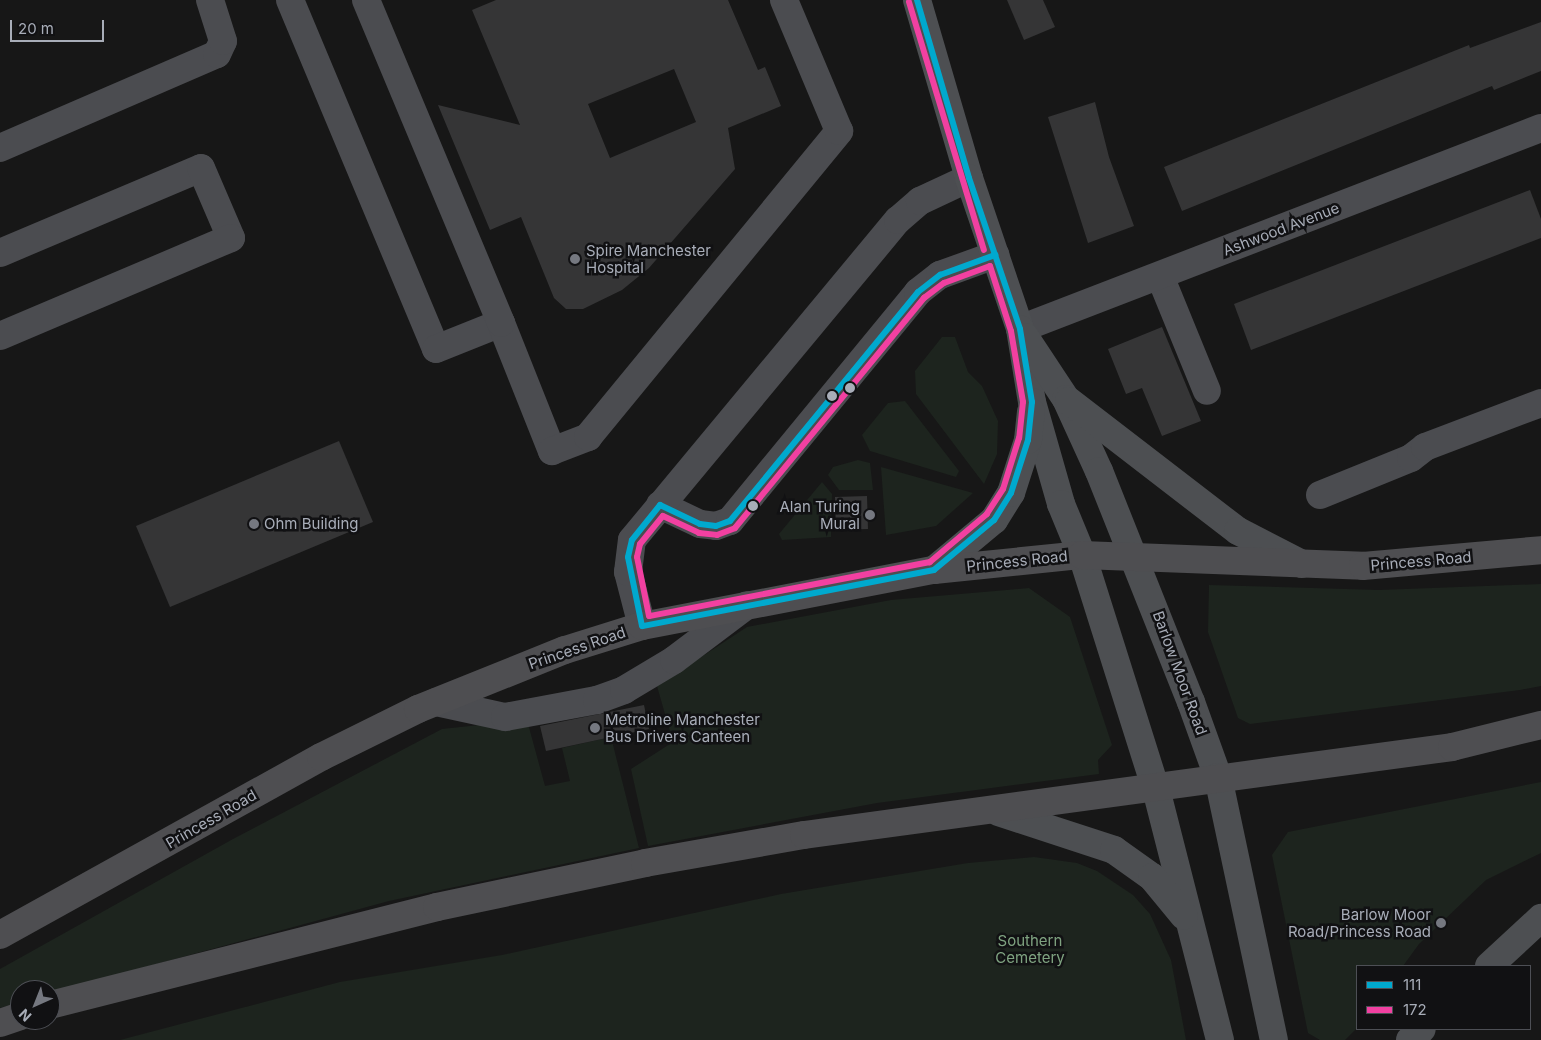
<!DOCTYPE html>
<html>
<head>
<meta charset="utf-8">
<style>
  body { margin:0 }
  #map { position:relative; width:1541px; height:1040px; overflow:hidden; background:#171717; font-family:Inter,sans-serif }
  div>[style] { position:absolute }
  .green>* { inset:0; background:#1d241e }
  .building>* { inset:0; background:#353536 }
  .minor>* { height:28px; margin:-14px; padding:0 14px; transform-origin:14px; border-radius:14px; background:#4b4c50 }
  .major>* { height:28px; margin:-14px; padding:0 14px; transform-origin:14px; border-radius:14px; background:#4d4f52 }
  .highway>* { height:28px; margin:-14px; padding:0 14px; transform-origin:14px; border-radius:14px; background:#4e4e51 }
  .bus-1>* { height:6px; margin:-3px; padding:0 3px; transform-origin:3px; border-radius:3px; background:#00a9ce }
  .bus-2>* { height:6px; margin:-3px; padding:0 3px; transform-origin:3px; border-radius:3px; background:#f240a1 }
  .dots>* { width:14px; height:14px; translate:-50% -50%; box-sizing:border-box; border:2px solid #111113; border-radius:50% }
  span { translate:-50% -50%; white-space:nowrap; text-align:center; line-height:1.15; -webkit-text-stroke:5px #111113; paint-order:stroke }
  .street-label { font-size:15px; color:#a8adb8 }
  .poi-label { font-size:15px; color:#a8adb8 }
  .left { translate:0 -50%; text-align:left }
  .right { translate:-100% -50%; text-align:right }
  .park-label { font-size:15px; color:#7fa381 }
  .legend { position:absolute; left:1356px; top:965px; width:175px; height:65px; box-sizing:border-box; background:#111113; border:1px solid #4d4f55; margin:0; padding:6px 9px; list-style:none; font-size:15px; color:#a8adb8 }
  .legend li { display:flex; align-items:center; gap:10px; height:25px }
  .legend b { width:25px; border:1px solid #4d4f55 }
  .north { position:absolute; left:10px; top:980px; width:50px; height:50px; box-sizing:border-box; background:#111113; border:1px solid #4d4f55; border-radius:50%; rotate:224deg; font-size:14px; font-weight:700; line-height:20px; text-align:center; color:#a8adb8 }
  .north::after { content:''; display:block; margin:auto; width:18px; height:22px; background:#757880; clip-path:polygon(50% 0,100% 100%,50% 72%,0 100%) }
  .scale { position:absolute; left:10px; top:20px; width:94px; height:22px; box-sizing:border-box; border:2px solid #a8adb8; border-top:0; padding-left:6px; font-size:15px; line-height:18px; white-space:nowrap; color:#a8adb8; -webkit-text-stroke:4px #111113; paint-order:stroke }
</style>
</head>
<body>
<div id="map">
  <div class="green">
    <div style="clip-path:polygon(942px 337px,955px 337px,968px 372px,982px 386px,998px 421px,997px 454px,984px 484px,916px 394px,915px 371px)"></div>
    <div style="clip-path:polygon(905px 401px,959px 471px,956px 477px,870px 451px,862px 435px,888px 403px)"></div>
    <div style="clip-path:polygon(858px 460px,870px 463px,873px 490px,839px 490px,828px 475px,833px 467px)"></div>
    <div style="clip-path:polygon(881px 467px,973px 493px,936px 526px,886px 535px)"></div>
    <div style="clip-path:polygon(822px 482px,832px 494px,831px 537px,782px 540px,779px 534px)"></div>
    <div style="clip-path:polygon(1541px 584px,1541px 686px,1520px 690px,1250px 724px,1238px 718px,1208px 632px,1209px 585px,1379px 590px)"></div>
    <div style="clip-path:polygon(1029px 588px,1070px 617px,1112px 745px,1098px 760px,1099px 774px,877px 803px,648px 846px,631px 769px,673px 742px,657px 686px,747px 627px,891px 600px)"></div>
    <div style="clip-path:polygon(527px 720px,545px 786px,570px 781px,562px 748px,611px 737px,639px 848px,389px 901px,50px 993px,20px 990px,20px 1002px,0 1008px,0 969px,233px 839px,442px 729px)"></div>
    <div style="clip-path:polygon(1541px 782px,1541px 853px,1486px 880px,1419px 944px,1403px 966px,1357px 966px,1357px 1028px,1345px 1040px,1320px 1040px,1308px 1033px,1272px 855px,1288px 832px)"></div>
    <div style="clip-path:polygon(1034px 857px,1077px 863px,1097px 871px,1133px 895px,1150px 914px,1171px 960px,1186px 1040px,120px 1040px,340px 982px,502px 955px,781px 894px,968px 863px)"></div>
  </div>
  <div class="building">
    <div style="clip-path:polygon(evenodd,496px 0,728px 0,758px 70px,765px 67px,781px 106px,728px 128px,735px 169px,649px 268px,622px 290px,583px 309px,566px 309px,554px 298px,521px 217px,490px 230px,438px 105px,520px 125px,472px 10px,496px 0,674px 69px,696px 122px,610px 158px,588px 104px,674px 69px)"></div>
    <div style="clip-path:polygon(1007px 0,1043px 0,1055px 27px,1024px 40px)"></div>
    <div style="clip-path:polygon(1541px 22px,1541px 71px,1494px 90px,1492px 86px,1182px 211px,1164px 167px,1469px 45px,1470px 48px)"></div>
    <div style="clip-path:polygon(1095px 102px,1109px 157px,1134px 226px,1088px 243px,1048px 117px)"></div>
    <div style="clip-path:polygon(1530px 190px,1541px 219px,1541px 238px,1251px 350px,1234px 304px)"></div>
    <div style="clip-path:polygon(1162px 327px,1201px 421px,1162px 436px,1142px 388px,1126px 394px,1108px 349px)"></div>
    <div style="clip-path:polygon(339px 441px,373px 522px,170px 607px,136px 526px)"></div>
    <div style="clip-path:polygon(867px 496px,868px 529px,836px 530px,835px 497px)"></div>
    <div style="clip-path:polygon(644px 705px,649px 729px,546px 751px,540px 726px)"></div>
  </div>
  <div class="minor">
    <div style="left:290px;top:0;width:378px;rotate:67.3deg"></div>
    <div style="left:436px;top:349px;width:70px;rotate:-21.8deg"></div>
    <div style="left:501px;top:323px;width:138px;rotate:68.3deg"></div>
    <div style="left:552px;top:451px;width:39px;rotate:-21deg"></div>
    <div style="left:588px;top:437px;width:396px;rotate:-50.6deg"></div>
    <div style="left:839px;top:131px;width:142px;rotate:-112.8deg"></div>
    <div style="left:366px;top:0;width:350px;rotate:67.3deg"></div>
    <div style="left:0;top:148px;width:236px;rotate:-23.4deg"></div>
    <div style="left:217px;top:54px;width:14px;rotate:-65deg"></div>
    <div style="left:223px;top:41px;width:43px;rotate:-107.6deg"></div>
    <div style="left:0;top:253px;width:218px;rotate:-22.9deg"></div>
    <div style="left:201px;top:168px;width:76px;rotate:66.8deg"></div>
    <div style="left:231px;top:238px;width:251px;rotate:157deg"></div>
    <div style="left:1160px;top:276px;width:124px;rotate:67.8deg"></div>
    <div style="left:1020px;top:329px;width:558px;rotate:-21.1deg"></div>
    <div style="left:1320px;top:495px;width:98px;rotate:-22.1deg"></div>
    <div style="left:1411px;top:458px;width:18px;rotate:-38deg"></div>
    <div style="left:1425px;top:447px;width:124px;rotate:-20.8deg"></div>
    <div style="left:660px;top:505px;width:44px;rotate:25.4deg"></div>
    <div style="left:700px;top:524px;width:16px;rotate:7deg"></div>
    <div style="left:716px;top:526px;width:15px;rotate:-20deg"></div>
    <div style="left:730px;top:521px;width:296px;rotate:-50.6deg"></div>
    <div style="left:918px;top:292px;width:28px;rotate:-38deg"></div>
    <div style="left:940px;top:275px;width:59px;rotate:-20deg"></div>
    <div style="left:642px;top:626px;width:56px;rotate:-104.5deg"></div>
    <div style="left:628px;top:572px;width:32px;rotate:-83deg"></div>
    <div style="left:632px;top:540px;width:416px;rotate:-50.3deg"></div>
    <div style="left:898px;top:220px;width:29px;rotate:-41deg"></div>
    <div style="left:920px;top:201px;width:54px;rotate:-25.1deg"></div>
    <div style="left:436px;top:702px;width:71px;rotate:12.3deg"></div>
    <div style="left:505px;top:717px;width:94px;rotate:-10.5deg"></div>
    <div style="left:597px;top:700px;width:29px;rotate:-20deg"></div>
    <div style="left:624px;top:690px;width:58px;rotate:-31deg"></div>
    <div style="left:674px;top:660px;width:91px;rotate:-37deg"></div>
  </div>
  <div class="major">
    <div style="left:917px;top:0;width:185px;rotate:73.7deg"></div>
    <div style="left:969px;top:178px;width:159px;rotate:71.3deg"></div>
    <div style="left:1020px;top:329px;width:74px;rotate:80.7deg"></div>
    <div style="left:1032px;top:402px;width:106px;rotate:74.1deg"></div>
    <div style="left:1061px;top:504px;width:55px;rotate:67.6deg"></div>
    <div style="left:1082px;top:555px;width:245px;rotate:72.5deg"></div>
    <div style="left:1156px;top:789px;width:259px;rotate:75.7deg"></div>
    <div style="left:1025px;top:337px;width:74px;rotate:56.5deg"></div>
    <div style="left:1066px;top:399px;width:79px;rotate:65.4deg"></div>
    <div style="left:1099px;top:471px;width:249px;rotate:68.3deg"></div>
    <div style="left:1191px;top:702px;width:80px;rotate:70.2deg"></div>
    <div style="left:1218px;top:777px;width:269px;rotate:78deg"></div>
    <div style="left:1069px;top:401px;width:213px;rotate:37.6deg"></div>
    <div style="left:1238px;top:531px;width:72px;rotate:27.3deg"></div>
    <div style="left:934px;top:570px;width:78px;rotate:-39.8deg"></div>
    <div style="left:994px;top:520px;width:32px;rotate:-58deg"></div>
    <div style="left:1011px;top:493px;width:56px;rotate:-72.2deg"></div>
    <div style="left:1028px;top:440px;width:28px;rotate:-84deg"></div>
    <div style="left:998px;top:812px;width:122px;rotate:18.1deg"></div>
    <div style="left:1114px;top:850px;width:47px;rotate:35.4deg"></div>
    <div style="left:1152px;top:877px;width:50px;rotate:50.6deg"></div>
    <div style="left:1489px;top:966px;width:71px;rotate:-42.7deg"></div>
    <div style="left:1410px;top:1040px;width:16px;rotate:-43deg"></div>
  </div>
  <div class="highway">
    <div style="left:0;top:935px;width:367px;rotate:-29deg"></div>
    <div style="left:321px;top:757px;width:108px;rotate:-26.3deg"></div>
    <div style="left:418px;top:709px;width:158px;rotate:-21.9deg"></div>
    <div style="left:565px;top:650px;width:81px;rotate:-17.3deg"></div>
    <div style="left:642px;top:626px;width:297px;rotate:-10.9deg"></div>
    <div style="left:934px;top:570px;width:149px;rotate:-5.8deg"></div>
    <div style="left:1082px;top:555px;width:281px;rotate:2.2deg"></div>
    <div style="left:1363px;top:566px;width:179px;rotate:-5.1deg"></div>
    <div style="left:50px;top:1005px;width:399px;rotate:-14.2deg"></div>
    <div style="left:437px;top:907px;width:213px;rotate:-11.9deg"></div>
    <div style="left:645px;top:863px;width:161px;rotate:-10deg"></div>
    <div style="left:804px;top:835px;width:654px;rotate:-7.73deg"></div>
    <div style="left:1452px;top:747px;width:92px;rotate:-13.9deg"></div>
    <div style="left:0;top:1023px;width:21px;rotate:-19deg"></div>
  </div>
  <div class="bus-1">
    <div style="left:917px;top:0;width:185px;rotate:73.7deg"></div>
    <div style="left:969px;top:178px;width:159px;rotate:71.3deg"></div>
    <div style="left:1020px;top:329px;width:74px;rotate:80.7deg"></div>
    <div style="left:1032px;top:402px;width:38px;rotate:96deg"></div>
    <div style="left:1028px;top:440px;width:56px;rotate:107.8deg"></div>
    <div style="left:1011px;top:493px;width:32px;rotate:122deg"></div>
    <div style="left:994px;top:520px;width:78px;rotate:140.2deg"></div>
    <div style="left:934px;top:570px;width:297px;rotate:169.1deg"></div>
    <div style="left:642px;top:626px;width:70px;rotate:-101.5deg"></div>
    <div style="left:628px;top:557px;width:17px;rotate:-77deg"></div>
    <div style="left:632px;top:540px;width:45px;rotate:-51.3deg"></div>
    <div style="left:660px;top:505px;width:44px;rotate:25.4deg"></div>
    <div style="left:700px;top:524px;width:16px;rotate:7deg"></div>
    <div style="left:716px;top:526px;width:15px;rotate:-20deg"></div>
    <div style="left:730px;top:521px;width:296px;rotate:-50.6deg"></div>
    <div style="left:918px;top:292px;width:28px;rotate:-38deg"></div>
    <div style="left:940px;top:275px;width:59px;rotate:-20deg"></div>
  </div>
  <div class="bus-2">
    <div style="left:909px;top:2px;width:259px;rotate:73.2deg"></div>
    <div style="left:990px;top:266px;width:68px;rotate:72.1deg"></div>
    <div style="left:1011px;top:331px;width:72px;rotate:80.4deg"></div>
    <div style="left:1023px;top:402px;width:36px;rotate:96deg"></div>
    <div style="left:1019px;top:438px;width:53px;rotate:107.4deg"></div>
    <div style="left:1003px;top:489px;width:30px;rotate:123deg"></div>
    <div style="left:987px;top:514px;width:75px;rotate:139.9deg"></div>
    <div style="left:930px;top:562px;width:286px;rotate:169.1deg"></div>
    <div style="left:649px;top:616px;width:60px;rotate:-101.5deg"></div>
    <div style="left:637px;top:557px;width:13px;rotate:-77deg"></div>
    <div style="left:640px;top:544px;width:36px;rotate:-51deg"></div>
    <div style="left:663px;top:516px;width:40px;rotate:25deg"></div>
    <div style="left:699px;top:533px;width:18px;rotate:6deg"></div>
    <div style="left:717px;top:535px;width:19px;rotate:-21deg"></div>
    <div style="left:735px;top:528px;width:298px;rotate:-50.6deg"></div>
    <div style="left:924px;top:298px;width:25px;rotate:-37deg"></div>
    <div style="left:944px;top:283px;width:49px;rotate:-20.3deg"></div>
  </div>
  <div class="dots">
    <div style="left:575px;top:259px;background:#757880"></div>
    <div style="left:850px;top:388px;background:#a8adb8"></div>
    <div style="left:832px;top:396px;background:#a8adb8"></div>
    <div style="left:753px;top:506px;background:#a8adb8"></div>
    <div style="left:870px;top:515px;background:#757880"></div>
    <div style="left:254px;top:524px;background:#757880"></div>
    <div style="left:595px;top:728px;background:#757880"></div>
    <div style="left:1441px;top:923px;background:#757880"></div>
  </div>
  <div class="street-label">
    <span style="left:1281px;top:229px;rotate:-21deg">Ashwood Avenue</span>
    <span style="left:1017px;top:561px;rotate:-6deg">Princess Road</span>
    <span style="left:1421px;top:561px;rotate:-5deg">Princess Road</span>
    <span style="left:577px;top:648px;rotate:-19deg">Princess Road</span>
    <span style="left:1180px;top:673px;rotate:70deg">Barlow Moor Road</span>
    <span style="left:211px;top:819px;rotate:-30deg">Princess Road</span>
  </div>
  <div class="poi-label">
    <span class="left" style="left:586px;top:259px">Spire Manchester<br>Hospital</span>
    <span class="right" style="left:860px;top:515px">Alan Turing<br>Mural</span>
    <span class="left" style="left:264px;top:524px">Ohm Building</span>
    <span class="left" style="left:605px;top:728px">Metroline Manchester<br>Bus Drivers Canteen</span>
    <span class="right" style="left:1431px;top:923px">Barlow Moor<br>Road/Princess Road</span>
  </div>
  <div class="park-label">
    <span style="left:1030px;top:949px">Southern<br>Cemetery</span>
  </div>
  <ul class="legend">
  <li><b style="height:6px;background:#00a9ce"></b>111</li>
  <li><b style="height:6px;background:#f240a1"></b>172</li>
  </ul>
  <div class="north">N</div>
  <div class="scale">20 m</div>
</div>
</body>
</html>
